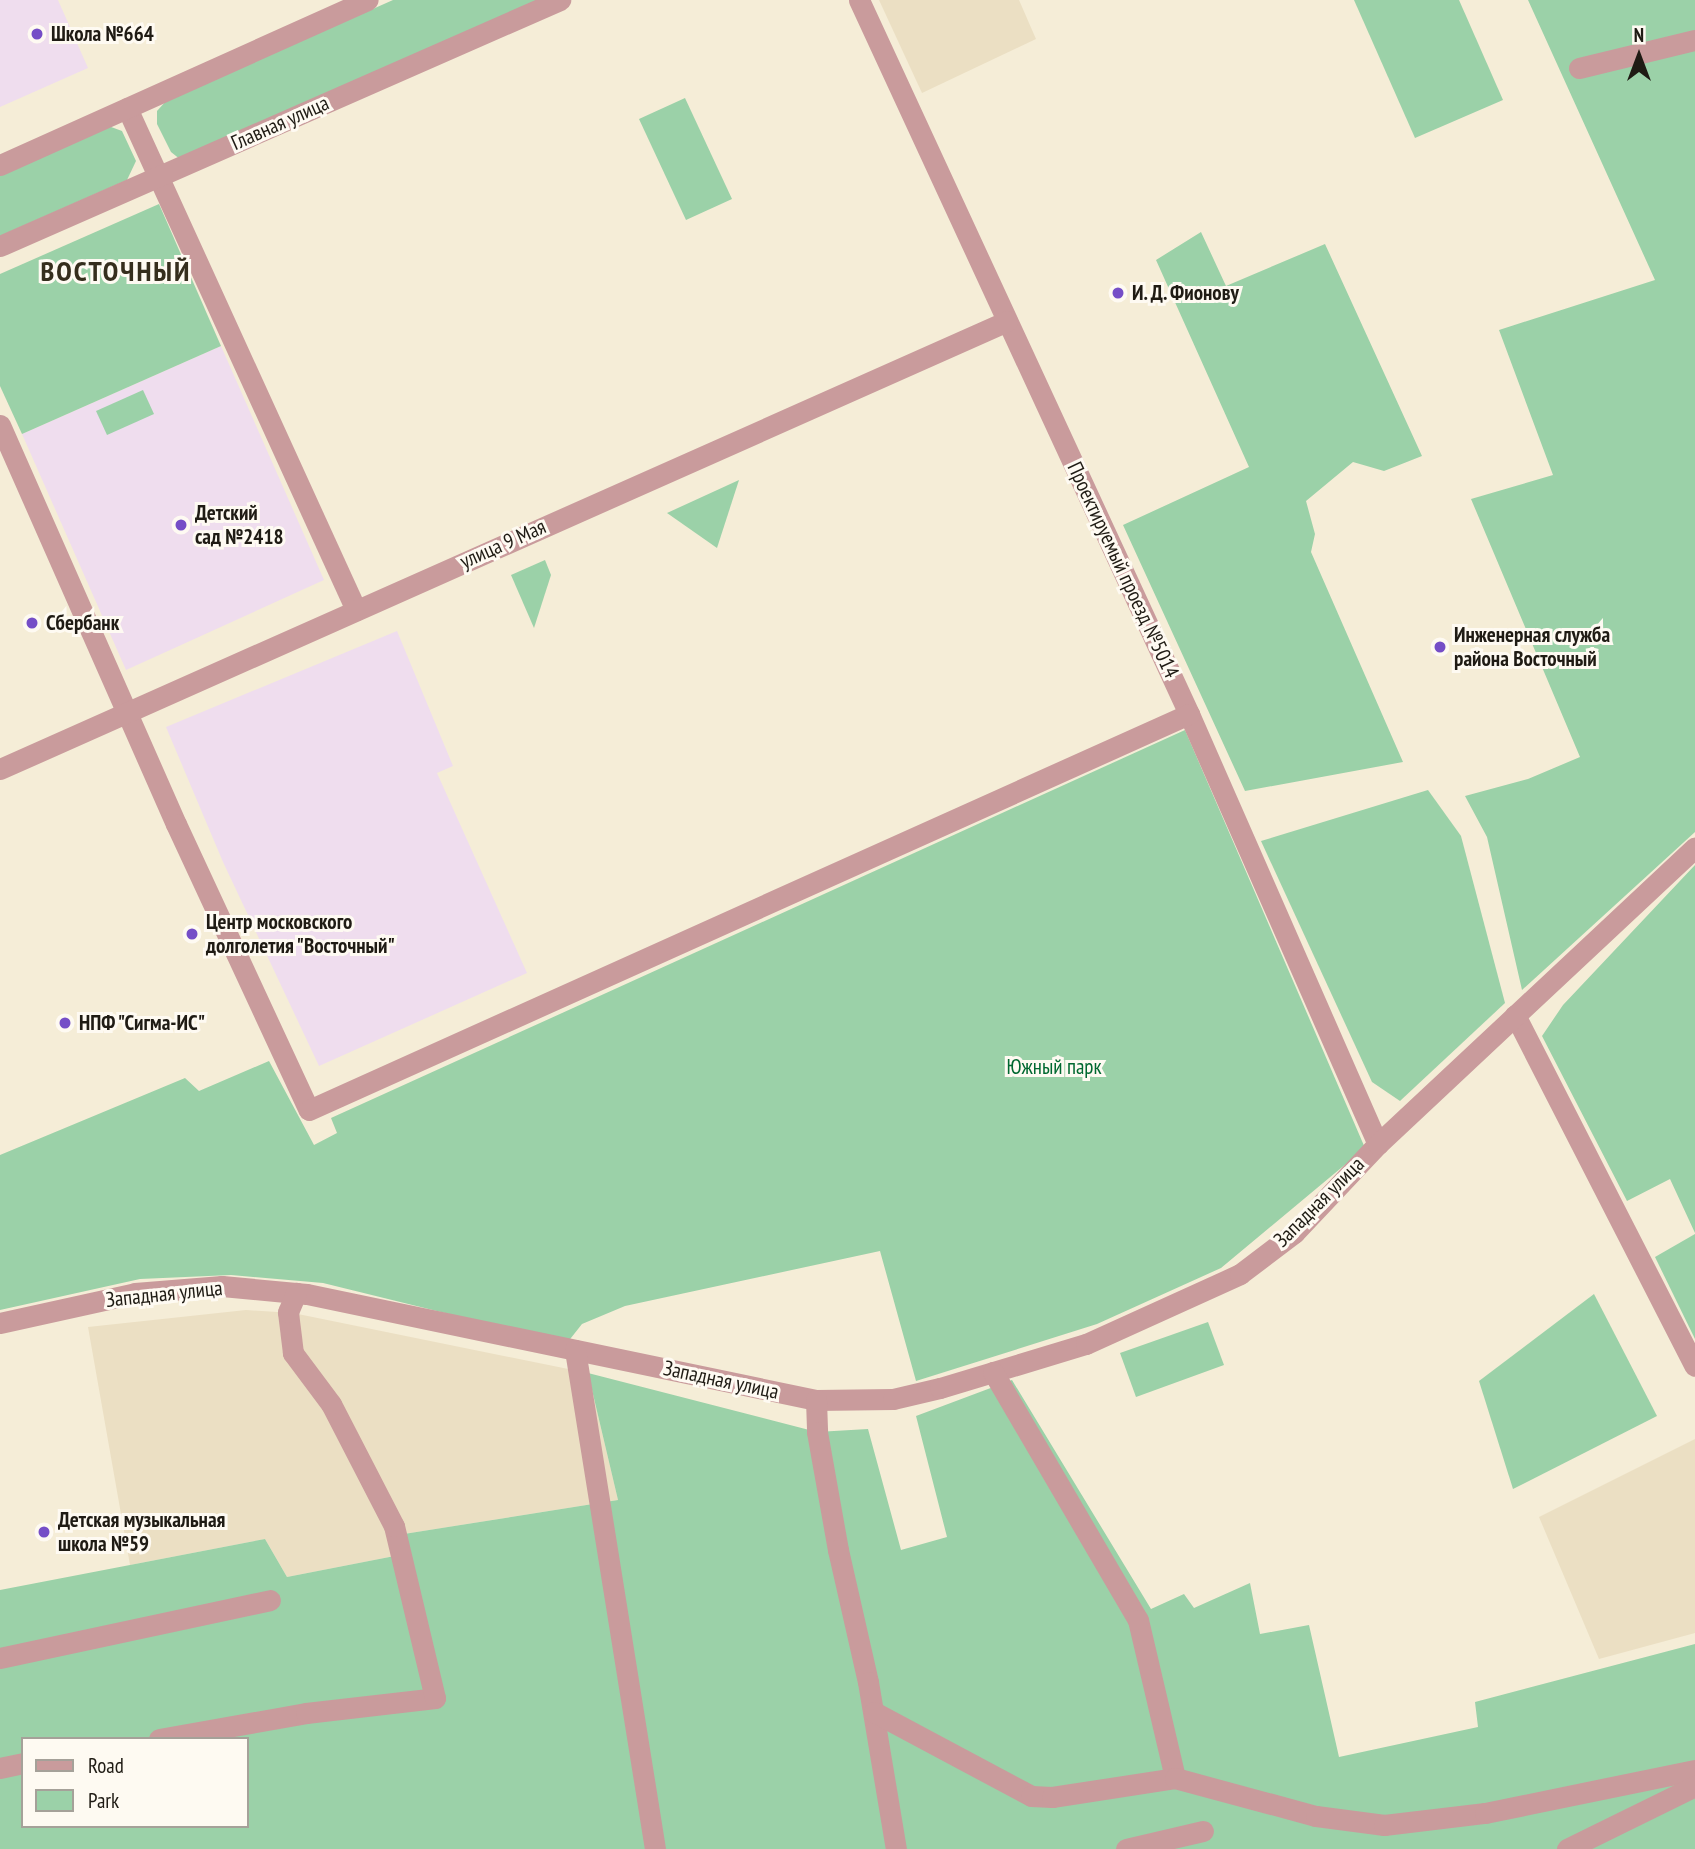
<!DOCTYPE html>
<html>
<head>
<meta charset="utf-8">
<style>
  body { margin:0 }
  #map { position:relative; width:1695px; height:1849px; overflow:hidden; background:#f5edd7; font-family:"PT Sans Narrow",sans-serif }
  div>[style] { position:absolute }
  .built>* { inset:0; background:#ebdfc3 }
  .education>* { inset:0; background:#efddee }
  .green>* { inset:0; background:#9bd1a8 }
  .minor>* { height:21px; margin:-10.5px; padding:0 10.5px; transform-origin:10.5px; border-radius:10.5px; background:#c99b9c }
  .dots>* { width:19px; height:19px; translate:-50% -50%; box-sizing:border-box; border:4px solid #fefaf2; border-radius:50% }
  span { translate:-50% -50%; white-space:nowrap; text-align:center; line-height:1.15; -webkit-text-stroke:6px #fefaf2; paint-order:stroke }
  .poi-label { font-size:21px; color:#1f1b14; font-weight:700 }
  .left { translate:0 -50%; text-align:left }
  .street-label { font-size:21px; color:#1f1b14 }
  .park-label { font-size:21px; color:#006830 }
  .district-label { font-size:28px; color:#352e1d; font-weight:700; letter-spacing:2px }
  .legend { position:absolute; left:21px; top:1737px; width:228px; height:91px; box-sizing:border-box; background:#fefaf2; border:2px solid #a5a199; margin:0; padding:9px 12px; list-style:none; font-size:21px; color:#1f1b14 }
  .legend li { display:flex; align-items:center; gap:14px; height:35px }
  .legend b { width:35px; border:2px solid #a5a199 }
  .north { position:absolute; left:1604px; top:21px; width:70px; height:70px; -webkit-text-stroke:5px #fefaf2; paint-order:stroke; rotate:0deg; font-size:19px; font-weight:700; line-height:28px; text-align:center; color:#1f1b14 }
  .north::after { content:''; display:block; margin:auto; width:24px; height:32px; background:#1f1b14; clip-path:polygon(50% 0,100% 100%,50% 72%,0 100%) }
</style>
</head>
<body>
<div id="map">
  <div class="built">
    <div style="clip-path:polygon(879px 0,1019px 0,1036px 39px,922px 93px)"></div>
    <div style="clip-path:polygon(246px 1310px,293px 1313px,588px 1373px,618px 1500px,404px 1534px,410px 1553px,287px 1577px,265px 1539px,130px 1565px,88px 1327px)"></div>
    <div style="clip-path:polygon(1695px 1439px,1695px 1633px,1599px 1659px,1539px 1517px)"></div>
  </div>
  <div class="education">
    <div style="clip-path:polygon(0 0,58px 0,88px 68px,0 107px)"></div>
    <div style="clip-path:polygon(221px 346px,324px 580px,126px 670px,22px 434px)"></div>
    <div style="clip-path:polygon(397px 631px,453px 766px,437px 773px,527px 973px,319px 1066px,223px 862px,166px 727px)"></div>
  </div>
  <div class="green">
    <div style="clip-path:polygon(393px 0,545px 0,181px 160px,171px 152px,157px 124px,157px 111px,166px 101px)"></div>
    <div style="clip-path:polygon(1354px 0,1459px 0,1503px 100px,1415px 138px)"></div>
    <div style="clip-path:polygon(1528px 0,1695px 0,1695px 832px,1522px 990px,1487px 837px,1465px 796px,1528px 779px,1580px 757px,1471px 499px,1553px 475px,1499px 330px,1655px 280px)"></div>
    <div style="clip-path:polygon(685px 98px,732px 199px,686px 220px,639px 119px)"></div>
    <div style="clip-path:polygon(103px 124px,122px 131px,136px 161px,127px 180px,0 236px,0 170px)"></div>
    <div style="clip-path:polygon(159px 204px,221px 346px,22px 434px,0 386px,0 274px)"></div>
    <div style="clip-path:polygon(1201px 232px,1226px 286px,1325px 244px,1422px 456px,1384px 471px,1353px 462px,1306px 501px,1315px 534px,1311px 552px,1403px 762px,1245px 791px,1123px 525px,1249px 467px,1156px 260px)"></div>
    <div style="clip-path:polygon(143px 390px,154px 414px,107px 435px,96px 411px)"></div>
    <div style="clip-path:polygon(739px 480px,717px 548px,667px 513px)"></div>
    <div style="clip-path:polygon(545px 560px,551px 575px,534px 628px,511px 575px)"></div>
    <div style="clip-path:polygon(1185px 730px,1365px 1148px,1221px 1268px,1097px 1324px,916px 1381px,880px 1251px,625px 1306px,582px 1324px,567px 1343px,323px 1283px,231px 1275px,140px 1279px,0 1310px,0 1155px,185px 1078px,199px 1091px,269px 1061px,314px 1145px,337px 1133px,331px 1118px)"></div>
    <div style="clip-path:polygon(1428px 790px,1461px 836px,1505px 1003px,1400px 1101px,1372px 1082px,1261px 841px)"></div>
    <div style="clip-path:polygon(1695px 865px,1695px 1233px,1670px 1179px,1627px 1201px,1542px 1036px,1563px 1005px)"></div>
    <div style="clip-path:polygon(1695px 1234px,1695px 1339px,1655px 1257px)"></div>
    <div style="clip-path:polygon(1594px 1294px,1657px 1416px,1513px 1489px,1479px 1381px)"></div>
    <div style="clip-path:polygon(1208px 1322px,1224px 1365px,1136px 1397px,1120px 1353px)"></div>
    <div style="clip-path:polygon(evenodd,588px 1373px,817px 1432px,868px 1429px,901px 1550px,947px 1537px,916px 1416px,1012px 1380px,1151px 1609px,1184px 1594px,1194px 1608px,1250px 1583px,1260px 1634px,1309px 1625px,1339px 1757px,1478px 1727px,1475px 1702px,1695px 1644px,1695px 1849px,0 1849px,0 1590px,265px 1539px,287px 1577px,410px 1553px,404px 1534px,618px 1500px,588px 1373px,23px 1739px,247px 1739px,247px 1826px,23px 1826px,23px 1739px)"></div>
  </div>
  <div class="minor">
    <div style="left:859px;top:0;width:787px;rotate:65.19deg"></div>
    <div style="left:1189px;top:714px;width:470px;rotate:66.3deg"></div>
    <div style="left:1579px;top:68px;width:119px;rotate:-13.6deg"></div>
    <div style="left:127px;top:108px;width:552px;rotate:65.48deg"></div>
    <div style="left:0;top:165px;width:403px;rotate:-24.2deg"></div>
    <div style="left:0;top:246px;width:612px;rotate:-23.72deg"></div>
    <div style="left:0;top:425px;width:436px;rotate:66.2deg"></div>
    <div style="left:176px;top:824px;width:315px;rotate:65.1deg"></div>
    <div style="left:309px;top:1110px;width:965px;rotate:-24.23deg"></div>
    <div style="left:0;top:769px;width:1102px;rotate:-23.98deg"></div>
    <div style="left:1515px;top:1015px;width:394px;rotate:62.9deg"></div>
    <div style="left:0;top:1323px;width:138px;rotate:-12.5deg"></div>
    <div style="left:135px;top:1293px;width:87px;rotate:-4.6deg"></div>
    <div style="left:222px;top:1286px;width:85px;rotate:5.4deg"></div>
    <div style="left:307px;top:1294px;width:520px;rotate:11.76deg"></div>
    <div style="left:816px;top:1400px;width:77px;rotate:-0.7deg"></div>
    <div style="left:893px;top:1399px;width:48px;rotate:-13.2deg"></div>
    <div style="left:940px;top:1388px;width:152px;rotate:-16.8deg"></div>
    <div style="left:1086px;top:1344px;width:169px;rotate:-24.4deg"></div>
    <div style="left:1240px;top:1274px;width:68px;rotate:-37.2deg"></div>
    <div style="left:1294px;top:1233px;width:122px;rotate:-46.7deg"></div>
    <div style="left:1378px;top:1144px;width:434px;rotate:-43.1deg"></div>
    <div style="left:575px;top:1350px;width:505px;rotate:80.89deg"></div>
    <div style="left:993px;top:1372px;width:287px;rotate:59.7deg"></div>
    <div style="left:1138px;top:1620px;width:162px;rotate:76.8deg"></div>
    <div style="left:816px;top:1400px;width:32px;rotate:88deg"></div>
    <div style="left:817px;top:1432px;width:120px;rotate:79.9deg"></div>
    <div style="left:838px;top:1550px;width:135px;rotate:77.2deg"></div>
    <div style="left:868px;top:1682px;width:169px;rotate:80.5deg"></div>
    <div style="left:0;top:1658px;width:276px;rotate:-12.1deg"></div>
    <div style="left:874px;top:1712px;width:178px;rotate:28.1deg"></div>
    <div style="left:1031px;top:1796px;width:21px;rotate:3deg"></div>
    <div style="left:1052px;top:1797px;width:124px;rotate:-8.8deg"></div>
    <div style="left:1175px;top:1778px;width:146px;rotate:15.1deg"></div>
    <div style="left:1316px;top:1816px;width:69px;rotate:7.5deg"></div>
    <div style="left:1384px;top:1825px;width:102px;rotate:-6.8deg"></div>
    <div style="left:1485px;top:1813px;width:214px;rotate:-11.6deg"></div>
    <div style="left:159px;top:1739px;width:149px;rotate:-10deg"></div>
    <div style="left:306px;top:1713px;width:130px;rotate:-6.6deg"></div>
    <div style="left:435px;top:1698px;width:177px;rotate:-103.4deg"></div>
    <div style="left:394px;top:1526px;width:137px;rotate:-117.3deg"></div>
    <div style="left:331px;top:1404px;width:64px;rotate:-126.7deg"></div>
    <div style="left:293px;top:1353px;width:41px;rotate:-97deg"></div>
    <div style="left:288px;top:1312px;width:21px;rotate:-67deg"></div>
    <div style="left:0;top:1768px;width:24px;rotate:-12deg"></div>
    <div style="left:1126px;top:1849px;width:79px;rotate:-13.2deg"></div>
    <div style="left:1567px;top:1849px;width:143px;rotate:-26.2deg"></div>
  </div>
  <div class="dots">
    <div style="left:37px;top:34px;background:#754ec7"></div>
    <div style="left:1118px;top:293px;background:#754ec7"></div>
    <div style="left:181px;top:525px;background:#754ec7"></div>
    <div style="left:32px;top:623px;background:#754ec7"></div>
    <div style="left:1440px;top:647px;background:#754ec7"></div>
    <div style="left:192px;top:934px;background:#754ec7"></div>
    <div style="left:65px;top:1023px;background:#754ec7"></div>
    <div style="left:44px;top:1532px;background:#754ec7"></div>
  </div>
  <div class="poi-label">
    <span class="left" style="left:51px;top:34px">Школа №664</span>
    <span class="left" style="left:1132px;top:293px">И. Д. Фионову</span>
    <span class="left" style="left:195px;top:525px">Детский<br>сад №2418</span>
    <span class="left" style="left:46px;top:623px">Сбербанк</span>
    <span class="left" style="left:1454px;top:647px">Инженерная служба<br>района Восточный</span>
    <span class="left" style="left:206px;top:934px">Центр московского<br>долголетия "Восточный"</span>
    <span class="left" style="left:79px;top:1023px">НПФ "Сигма-ИС"</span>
    <span class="left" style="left:58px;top:1532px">Детская музыкальная<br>школа №59</span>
  </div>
  <div class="street-label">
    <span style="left:280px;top:123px;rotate:-24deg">Главная улица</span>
    <span style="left:503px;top:544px;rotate:-24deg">улица 9 Мая</span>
    <span style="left:1123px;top:570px;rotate:65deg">Проектируемый проезд №5014</span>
    <span style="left:1319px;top:1202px;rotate:-45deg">Западная улица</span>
    <span style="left:164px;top:1294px;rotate:-6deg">Западная улица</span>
    <span style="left:721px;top:1380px;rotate:12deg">Западная улица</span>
  </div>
  <div class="park-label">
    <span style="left:1054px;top:1067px">Южный парк</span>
  </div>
  <div class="district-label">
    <span style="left:116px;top:271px">ВОСТОЧНЫЙ</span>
  </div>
  <ul class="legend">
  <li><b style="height:9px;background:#c99b9c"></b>Road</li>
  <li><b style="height:19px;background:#9bd1a8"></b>Park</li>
  </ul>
  <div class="north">N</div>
</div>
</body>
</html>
